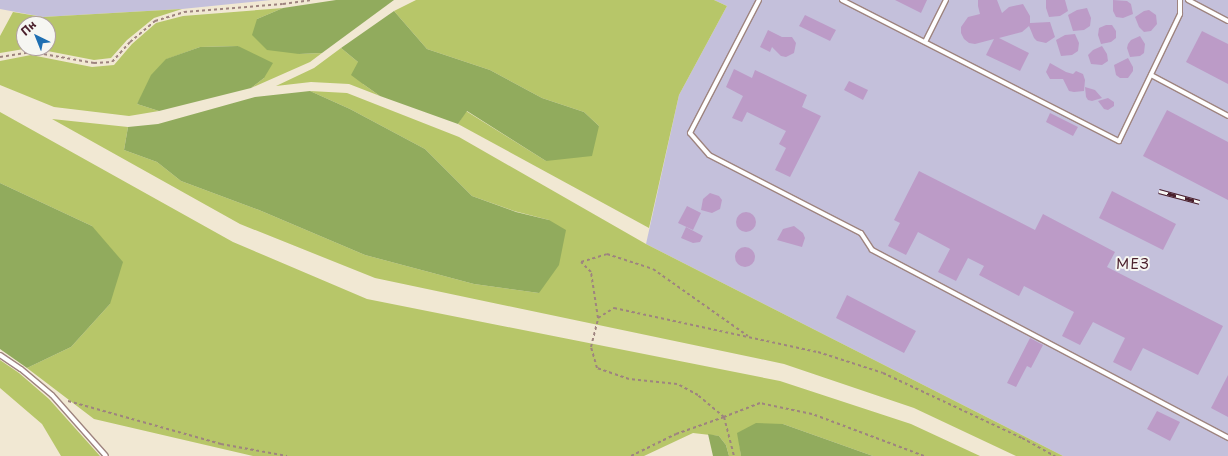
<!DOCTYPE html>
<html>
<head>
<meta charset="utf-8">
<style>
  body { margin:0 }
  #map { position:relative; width:1228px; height:456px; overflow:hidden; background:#f1e8d3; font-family:"Playpen Sans",sans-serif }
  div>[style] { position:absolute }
  .industrial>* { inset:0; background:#c4c0db }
  .green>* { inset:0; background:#b7c669 }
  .forest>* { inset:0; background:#91ab5d }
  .building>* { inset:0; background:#bc9bc7 }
  .round { border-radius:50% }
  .path>* { height:2px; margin-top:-1px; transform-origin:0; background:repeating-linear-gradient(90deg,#9e847f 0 3px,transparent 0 6px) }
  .roads { filter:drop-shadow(1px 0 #9e847f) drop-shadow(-1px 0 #9e847f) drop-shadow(0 1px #9e847f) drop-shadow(0 -1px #9e847f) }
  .service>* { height:4px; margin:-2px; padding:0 2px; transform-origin:2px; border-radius:2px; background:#fff }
  .rail>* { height:4.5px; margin-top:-2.25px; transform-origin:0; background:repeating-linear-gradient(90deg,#f6f6f2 0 9px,#4a1f2b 0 18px); box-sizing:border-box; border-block:1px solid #4a1f2b }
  span { translate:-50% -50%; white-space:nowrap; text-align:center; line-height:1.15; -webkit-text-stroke:4px #f6f6f2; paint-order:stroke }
  .quarter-label { font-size:14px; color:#4a1f2b; letter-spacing:1px }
  .north { position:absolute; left:16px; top:16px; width:40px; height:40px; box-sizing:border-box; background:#f6f6f2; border:1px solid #b1a0a2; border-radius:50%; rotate:317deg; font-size:11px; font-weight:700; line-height:16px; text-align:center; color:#4a1f2b }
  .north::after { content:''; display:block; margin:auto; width:14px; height:18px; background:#1f6fb2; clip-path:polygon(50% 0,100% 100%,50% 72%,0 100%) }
</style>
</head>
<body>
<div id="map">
  <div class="industrial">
    <div style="clip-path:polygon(0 0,271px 0,182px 9px,43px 17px,0 9px)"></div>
    <div style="clip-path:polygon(714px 0,1228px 0,1228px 456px,1063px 456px,646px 244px,679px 95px,727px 6px)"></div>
  </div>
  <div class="green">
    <div style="clip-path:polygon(416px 0,714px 0,727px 6px,679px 95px,649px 228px,458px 124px,466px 111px,546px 161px,599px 126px,584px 112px,542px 98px,490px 70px,427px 49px,394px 11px)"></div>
    <div style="clip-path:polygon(283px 8px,257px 19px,299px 54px,322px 53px,310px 62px,251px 88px,264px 78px,238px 46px,200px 47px,167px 59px,137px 104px,159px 111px,129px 116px,54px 107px,0 85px,0 61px,31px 55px,92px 67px,114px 65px,132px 44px,156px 23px,183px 16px)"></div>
    <div style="clip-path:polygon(182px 9px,154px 18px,127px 40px,111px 58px,94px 60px,32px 48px,48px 48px,48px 24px,24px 24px,24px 48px,30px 48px,0 53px,0 36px,13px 12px,43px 17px)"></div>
    <div style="clip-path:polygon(341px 48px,358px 62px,363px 84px,380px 96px,349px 84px,311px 82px,276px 86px,314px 68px)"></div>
    <div style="clip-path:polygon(310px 91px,347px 93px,459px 137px,646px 244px,1063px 456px,1016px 456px,914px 408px,784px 364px,375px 278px,240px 224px,52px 119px,128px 127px,124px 150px,157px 162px,181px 181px,259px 210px,365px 255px,474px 284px,539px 293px,549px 220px,514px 211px,472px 196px,425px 149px,350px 109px)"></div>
    <div style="clip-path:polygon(0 112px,233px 242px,367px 299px,780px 381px,911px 424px,980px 456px,873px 456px,783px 424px,738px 433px,741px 456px,729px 456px,726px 445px,719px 436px,693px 433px,644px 456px,253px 456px,94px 419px,27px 368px,71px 347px,110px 304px,92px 226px,0 183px)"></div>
    <div style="clip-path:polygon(0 360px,19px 373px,49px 399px,100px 456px,61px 456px,42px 424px,0 388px)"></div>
  </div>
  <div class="forest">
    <div style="clip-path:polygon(336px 0,394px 0,322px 53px,299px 54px,267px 50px,252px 35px,257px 19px,283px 8px)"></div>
    <div style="clip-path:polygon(394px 11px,427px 49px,490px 70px,542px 98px,584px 112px,599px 126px,592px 156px,546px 161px,467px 111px,458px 124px,380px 96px,363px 84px,351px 75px,358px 62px,341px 48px)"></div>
    <div style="clip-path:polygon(238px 46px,273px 63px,264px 78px,251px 88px,159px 111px,137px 104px,151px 75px,166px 59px,200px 47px)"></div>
    <div style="clip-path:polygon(310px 91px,350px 109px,425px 149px,472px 196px,516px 212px,549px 220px,566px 230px,559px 265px,539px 293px,474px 284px,365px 255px,259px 210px,181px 181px,157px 162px,124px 150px,128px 127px,158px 124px,255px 97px)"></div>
    <div style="clip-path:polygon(0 183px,92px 226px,123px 262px,110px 304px,71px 347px,27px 368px,0 349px)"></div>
    <div style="clip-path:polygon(756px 423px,783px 424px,873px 456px,741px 456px,737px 433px)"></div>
    <div style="clip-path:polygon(708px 434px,719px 436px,726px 445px,729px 456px,713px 456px)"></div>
  </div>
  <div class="building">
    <div style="clip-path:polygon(895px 0,927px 0,921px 13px)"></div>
    <div style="clip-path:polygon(978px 0,997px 0,1002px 13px,1009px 7px,1023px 4px,1030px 16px,1030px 23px,1050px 22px,1055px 37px,1046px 43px,1037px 41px,1034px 38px,1029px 26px,1022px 32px,999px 38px,1029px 53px,1020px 71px,986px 55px,994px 39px,975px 44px,969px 43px,964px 39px,961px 33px,961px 27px,968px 17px,980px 14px,978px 6px)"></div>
    <div style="clip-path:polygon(1046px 0,1065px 0,1068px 11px,1060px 16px,1049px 17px,1046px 8px)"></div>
    <div style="clip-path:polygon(1113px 0,1127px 1px,1131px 4px,1133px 14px,1123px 18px,1116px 17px,1113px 11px)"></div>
    <div style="clip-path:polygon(1087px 8px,1091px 18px,1090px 26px,1084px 30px,1073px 31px,1068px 15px,1077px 10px)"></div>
    <div style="clip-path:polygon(1149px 10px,1156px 15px,1157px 24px,1151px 31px,1144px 32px,1139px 27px,1135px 17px,1144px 11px)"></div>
    <div style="clip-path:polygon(805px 15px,836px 30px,830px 41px,799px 26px)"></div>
    <div style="clip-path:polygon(1106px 25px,1112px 25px,1116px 31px,1116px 38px,1111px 42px,1101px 44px,1098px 35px,1099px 28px)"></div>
    <div style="clip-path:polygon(768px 30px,782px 37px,792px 37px,796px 43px,794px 53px,786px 57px,781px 56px,772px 47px,770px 52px,760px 47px)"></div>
    <div style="clip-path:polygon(1202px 31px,1228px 44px,1228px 84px,1186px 62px)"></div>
    <div style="clip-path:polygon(1075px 34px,1079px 43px,1078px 51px,1072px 55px,1061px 56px,1056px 40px,1065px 35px)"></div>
    <div style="clip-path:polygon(1140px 36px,1145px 44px,1144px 53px,1140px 56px,1130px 57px,1127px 48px,1128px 44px,1131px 40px)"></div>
    <div style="clip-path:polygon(1102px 46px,1107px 54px,1108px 61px,1102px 65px,1091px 64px,1088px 55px,1093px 50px)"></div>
    <div style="clip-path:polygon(1128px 58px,1133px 67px,1133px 71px,1128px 78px,1120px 78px,1116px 75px,1114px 65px)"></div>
    <div style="clip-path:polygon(1050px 63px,1066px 72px,1073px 74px,1076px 71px,1083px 74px,1085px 80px,1084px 91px,1074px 92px,1069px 91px,1063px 79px,1050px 79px,1046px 72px)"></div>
    <div style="clip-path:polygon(734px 69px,752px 78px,755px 70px,807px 95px,802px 107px,821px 116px,790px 177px,775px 170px,786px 148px,779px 144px,786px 131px,747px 112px,742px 122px,732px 118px,743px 96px,726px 87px)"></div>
    <div style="clip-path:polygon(849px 81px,868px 90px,863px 100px,844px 90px)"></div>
    <div style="clip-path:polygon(1085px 87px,1095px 90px,1102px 98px,1092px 101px,1088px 100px,1086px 97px)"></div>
    <div style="clip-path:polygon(1108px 98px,1114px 102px,1114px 106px,1108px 110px,1104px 109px,1098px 101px)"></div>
    <div style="clip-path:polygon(1167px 110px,1228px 142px,1228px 200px,1143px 156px)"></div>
    <div style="clip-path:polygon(1050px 113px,1078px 127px,1073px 136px,1046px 122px)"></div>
    <div style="clip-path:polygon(919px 171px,1035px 230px,1043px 214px,1115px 252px,1107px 267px,1223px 326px,1198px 375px,1143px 348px,1131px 371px,1113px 362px,1125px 338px,1093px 322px,1080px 345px,1062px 336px,1074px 312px,1024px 286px,1019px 296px,979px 275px,984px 266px,968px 258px,956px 281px,938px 272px,950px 249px,918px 232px,906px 255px,888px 246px,900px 223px,894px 220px)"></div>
    <div style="clip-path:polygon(1112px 191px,1176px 224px,1163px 250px,1099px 218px)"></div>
    <div style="clip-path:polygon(710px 193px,719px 196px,722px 200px,720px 209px,712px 213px,701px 210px,703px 199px)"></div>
    <div style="clip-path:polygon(687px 206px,701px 213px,693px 230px,678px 223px)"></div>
    <div class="round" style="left:736px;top:212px;width:20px;height:20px"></div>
    <div style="clip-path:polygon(794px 226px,803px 233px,805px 238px,802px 247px,777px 240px,783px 229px)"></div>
    <div style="clip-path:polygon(686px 227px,703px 236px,700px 242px,693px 243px,681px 238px)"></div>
    <div class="round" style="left:735px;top:247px;width:20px;height:20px"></div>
    <div style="clip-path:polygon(847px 295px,916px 331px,904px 353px,836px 318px)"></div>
    <div style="clip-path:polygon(1030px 338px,1043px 345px,1031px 368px,1027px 366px,1016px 387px,1007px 383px)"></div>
    <div style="clip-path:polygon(1228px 375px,1228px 417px,1211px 408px)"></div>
    <div style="clip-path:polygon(1157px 411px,1180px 422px,1170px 441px,1147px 429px)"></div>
  </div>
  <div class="path">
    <div style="left:0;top:57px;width:32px;rotate:-9deg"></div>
    <div style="left:32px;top:52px;width:63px;rotate:10.1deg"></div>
    <div style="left:94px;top:63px;width:18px;rotate:-3deg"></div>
    <div style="left:112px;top:62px;width:27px;rotate:-48deg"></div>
    <div style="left:130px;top:42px;width:33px;rotate:-40deg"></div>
    <div style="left:155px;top:21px;width:30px;rotate:-17deg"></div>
    <div style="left:184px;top:12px;width:99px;rotate:-4.6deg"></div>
    <div style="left:283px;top:4px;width:29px;rotate:-8deg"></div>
    <div style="left:598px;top:318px;width:47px;rotate:-98.7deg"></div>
    <div style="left:591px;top:272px;width:14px;rotate:-135deg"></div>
    <div style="left:581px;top:262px;width:27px;rotate:-17deg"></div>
    <div style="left:607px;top:254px;width:48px;rotate:18.1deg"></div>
    <div style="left:653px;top:269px;width:116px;rotate:35.2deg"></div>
    <div style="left:68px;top:401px;width:159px;rotate:15.7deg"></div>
    <div style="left:221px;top:444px;width:67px;rotate:10.3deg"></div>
    <div style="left:631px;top:456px;width:50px;rotate:-26.1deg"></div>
    <div style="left:676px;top:434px;width:51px;rotate:-19.5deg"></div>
    <div style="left:724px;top:417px;width:40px;rotate:75.6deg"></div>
    <div style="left:924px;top:456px;width:120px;rotate:-159.4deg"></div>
    <div style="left:812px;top:414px;width:53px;rotate:-168.1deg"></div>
    <div style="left:760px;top:403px;width:39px;rotate:159deg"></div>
    <div style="left:724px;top:417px;width:34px;rotate:-140deg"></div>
    <div style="left:698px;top:395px;width:24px;rotate:-152deg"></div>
    <div style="left:677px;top:384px;width:48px;rotate:-174.1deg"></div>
    <div style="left:629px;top:379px;width:34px;rotate:-161deg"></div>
    <div style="left:597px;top:368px;width:22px;rotate:-106deg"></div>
    <div style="left:591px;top:347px;width:30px;rotate:-76deg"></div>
    <div style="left:598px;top:318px;width:19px;rotate:-32deg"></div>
    <div style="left:614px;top:308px;width:209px;rotate:12.2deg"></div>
    <div style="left:818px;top:352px;width:68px;rotate:17.9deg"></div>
    <div style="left:883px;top:373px;width:153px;rotate:25.1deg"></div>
    <div style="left:1022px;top:438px;width:38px;rotate:29deg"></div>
  </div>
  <div class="roads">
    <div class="service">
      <div style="left:759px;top:0;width:150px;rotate:117.4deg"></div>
      <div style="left:690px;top:133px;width:29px;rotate:49deg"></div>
      <div style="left:709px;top:155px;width:171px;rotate:27.2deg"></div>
      <div style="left:861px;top:233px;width:20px;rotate:57deg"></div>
      <div style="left:872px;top:250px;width:403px;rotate:27.8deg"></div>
      <div style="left:842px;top:0;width:311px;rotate:27deg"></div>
      <div style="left:1119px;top:141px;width:141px;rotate:-64.3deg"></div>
      <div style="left:1180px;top:14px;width:14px;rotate:-90deg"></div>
      <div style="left:1188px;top:0;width:45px;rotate:27.7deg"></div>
      <div style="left:925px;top:42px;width:47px;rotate:-63.4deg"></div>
      <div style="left:1151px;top:75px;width:87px;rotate:28deg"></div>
      <div style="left:0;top:355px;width:25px;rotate:34deg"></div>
      <div style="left:21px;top:369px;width:40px;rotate:40deg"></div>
      <div style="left:52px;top:395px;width:81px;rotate:48.5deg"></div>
    </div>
  </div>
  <div class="rail">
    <div style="left:1159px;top:191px;width:42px;rotate:15deg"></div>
  </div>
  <div class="quarter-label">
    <span style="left:1133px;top:264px">МЕЗ</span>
  </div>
  <div class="north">Пн</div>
</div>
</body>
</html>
